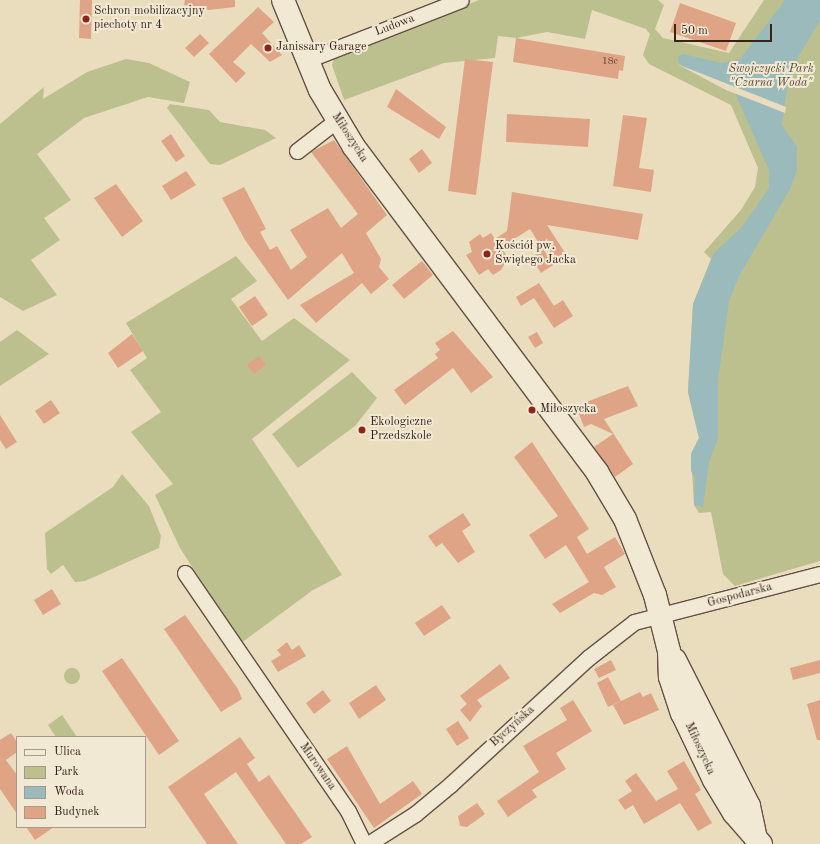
<!DOCTYPE html>
<html>
<head>
<meta charset="utf-8">
<style>
  body { margin:0 }
  #map { position:relative; width:820px; height:844px; overflow:hidden; background:#eaddbd; font-family:"Old Standard TT",serif }
  div>[style] { position:absolute }
  .green>* { inset:0; background:#bbc08e }
  .round { border-radius:50% }
  .water>* { inset:0; background:#9bbabb }
  .pier>* { inset:0; background:#eaddbd }
  .building>* { inset:0; background:#dfa485 }
  .roads { filter:drop-shadow(1px 0 #635244) drop-shadow(-1px 0 #635244) drop-shadow(0 1px #635244) drop-shadow(0 -1px #635244) }
  .street>* { height:15px; margin:-7.5px; padding:0 7.5px; transform-origin:7.5px; border-radius:7.5px; background:#f1e9d4 }
  .secondary>* { height:22px; margin:-11px; padding:0 11px; transform-origin:11px; border-radius:11px; background:#f1e9d4 }
  .dots>* { width:11px; height:11px; translate:-50% -50%; box-sizing:border-box; border:2px solid #f1e9d4; border-radius:50% }
  span { translate:-50% -50%; white-space:nowrap; text-align:center; line-height:1.15; -webkit-text-stroke:4px #f1e9d4; paint-order:stroke }
  .number-label { font-size:10px; color:#604336 }
  .number-label span { -webkit-text-stroke-width:0 }
  .poi-label { font-size:12px; color:#36231b }
  .left { translate:0 -50%; text-align:left }
  .street-label { font-size:12px; color:#36231b }
  .park-label { font-size:12px; color:#574a38; font-style:italic }
  .legend { position:absolute; left:16px; top:736px; width:130px; height:92px; box-sizing:border-box; background:#f1e9d4; border:1px solid #a69a8a; margin:0; padding:5px 7px; list-style:none; font-size:12px; color:#36231b }
  .legend li { display:flex; align-items:center; gap:8px; height:20px }
  .legend b { width:20px; border:1px solid #a69a8a }
  .scale { position:absolute; left:674px; top:24px; width:98px; height:18px; box-sizing:border-box; border:2px solid #36231b; border-top:0; padding-left:5px; font-size:12px; line-height:14px; white-space:nowrap; color:#36231b; -webkit-text-stroke:3px #f1e9d4; paint-order:stroke }
</style>
</head>
<body>
<div id="map">
  <div class="green">
    <div style="clip-path:polygon(479px 0,658px 0,664px 5px,655px 29px,663px 38px,729px 53px,764px 0,820px 0,820px 561px,735px 586px,723px 574px,711px 512px,699px 513px,694px 505px,691px 454px,699px 438px,688px 392px,693px 304px,711px 259px,704px 252px,741px 210px,755px 187px,758px 168px,731px 105px,649px 64px,643px 55px,650px 34px,646px 29px,592px 10px,585px 39px,547px 32px,516px 38px,498px 36px,495px 58px,444px 63px,344px 100px,332px 65px,334px 58px)"></div>
    <div style="clip-path:polygon(126px 59px,149px 63px,190px 82px,184px 103px,148px 97px,84px 118px,37px 154px,71px 200px,44px 218px,60px 240px,31px 260px,57px 295px,23px 311px,0 297px,0 124px,44px 87px,43px 99px,87px 72px)"></div>
    <div style="clip-path:polygon(170px 104px,209px 110px,220px 122px,265px 130px,276px 138px,220px 165px,210px 164px,167px 108px)"></div>
    <div style="clip-path:polygon(236px 256px,257px 281px,231px 299px,262px 341px,294px 318px,350px 360px,252px 439px,342px 575px,313px 590px,241px 643px,180px 548px,155px 495px,173px 484px,131px 432px,161px 412px,130px 370px,147px 358px,126px 323px)"></div>
    <div style="clip-path:polygon(17px 330px,49px 354px,0 386px,0 342px)"></div>
    <div style="clip-path:polygon(352px 372px,377px 398px,355px 426px,298px 468px,272px 434px)"></div>
    <div style="clip-path:polygon(122px 474px,149px 506px,161px 536px,159px 548px,85px 581px,75px 582px,63px 565px,51px 574px,47px 569px,45px 533px,113px 487px)"></div>
    <div class="round" style="left:64px;top:668px;width:16px;height:16px"></div>
    <div style="clip-path:polygon(62px 715px,77px 737px,56px 737px,48px 725px)"></div>
  </div>
  <div class="water">
    <div style="clip-path:polygon(785px 0,820px 0,820px 21px,798px 57px,787px 87px,782px 125px,797px 147px,797px 170px,791px 187px,739px 276px,729px 301px,718px 380px,718px 438px,709px 463px,703px 507px,694px 505px,695px 478px,691px 471px,691px 454px,699px 438px,688px 392px,693px 304px,714px 253px,742px 227px,769px 188px,769px 170px,735px 93px,686px 69px,679px 63px,678px 57px,683px 54px,722px 63px,740px 59px)"></div>
  </div>
  <div class="pier">
    <div style="clip-path:polygon(677px 64px,786px 107px,785px 113px,726px 90px)"></div>
  </div>
  <div class="building">
    <div style="clip-path:polygon(80px 0,92px 0,91px 39px,79px 38px)"></div>
    <div style="clip-path:polygon(185px 0,235px 0,235px 7px,209px 10px,184px 5px)"></div>
    <div style="clip-path:polygon(680px 3px,736px 23px,726px 51px,670px 32px)"></div>
    <div style="clip-path:polygon(258px 7px,274px 22px,262px 33px,282px 55px,270px 62px,251px 44px,233px 62px,246px 73px,236px 83px,209px 54px)"></div>
    <div style="clip-path:polygon(200px 34px,209px 43px,194px 57px,185px 48px)"></div>
    <div style="clip-path:polygon(516px 38px,625px 56px,623px 71px,619px 70px,618px 79px,513px 62px)"></div>
    <div style="clip-path:polygon(465px 59px,493px 62px,476px 195px,448px 191px)"></div>
    <div style="clip-path:polygon(396px 89px,446px 127px,439px 139px,387px 107px)"></div>
    <div style="clip-path:polygon(507px 114px,590px 119px,588px 147px,506px 142px)"></div>
    <div style="clip-path:polygon(623px 115px,647px 118px,639px 168px,654px 170px,651px 192px,613px 186px)"></div>
    <div style="clip-path:polygon(171px 134px,185px 156px,176px 162px,161px 141px)"></div>
    <div style="clip-path:polygon(334px 140px,387px 215px,366px 233px,381px 259px,379px 267px,389px 279px,371px 294px,362px 283px,316px 323px,300px 305px,354px 273px,342px 253px,288px 300px,245px 240px,222px 198px,244px 187px,266px 229px,260px 232px,270px 250px,277px 246px,291px 270px,307px 257px,290px 230px,328px 208px,341px 228px,358px 214px,311px 152px)"></div>
    <div style="clip-path:polygon(422px 149px,432px 163px,419px 173px,409px 159px)"></div>
    <div style="clip-path:polygon(186px 171px,196px 185px,171px 200px,162px 186px)"></div>
    <div style="clip-path:polygon(116px 184px,143px 221px,122px 237px,94px 198px)"></div>
    <div style="clip-path:polygon(512px 192px,643px 214px,638px 240px,547px 225px,567px 256px,541px 273px,531px 257px,543px 250px,530px 229px,501px 247px,508px 258px,501px 270px,493px 275px,488px 269px,479px 275px,466px 255px,472px 252px,469px 242px,480px 234px,483px 238px,491px 233px,495px 239px,507px 231px)"></div>
    <div style="clip-path:polygon(422px 261px,433px 275px,404px 299px,392px 285px)"></div>
    <div style="clip-path:polygon(539px 283px,554px 306px,563px 300px,573px 316px,554px 328px,534px 298px,521px 306px,516px 297px)"></div>
    <div style="clip-path:polygon(255px 296px,268px 315px,252px 326px,239px 307px)"></div>
    <div style="clip-path:polygon(453px 331px,493px 377px,471px 393px,453px 368px,405px 405px,394px 390px,438px 358px,435px 354px,440px 350px,435px 343px)"></div>
    <div style="clip-path:polygon(537px 332px,543px 343px,535px 348px,528px 337px)"></div>
    <div style="clip-path:polygon(132px 334px,143px 351px,118px 368px,108px 353px)"></div>
    <div style="clip-path:polygon(259px 356px,266px 365px,254px 374px,247px 365px)"></div>
    <div style="clip-path:polygon(628px 386px,638px 406px,604px 419px,633px 464px,615px 477px,594px 447px,613px 434px,591px 424px,584px 427px,576px 406px)"></div>
    <div style="clip-path:polygon(51px 400px,60px 413px,44px 424px,35px 411px)"></div>
    <div style="clip-path:polygon(0 415px,17px 442px,6px 449px,0 440px)"></div>
    <div style="clip-path:polygon(532px 442px,589px 529px,577px 537px,587px 554px,615px 537px,625px 554px,604px 567px,616px 587px,602px 595px,594px 593px,560px 613px,552px 604px,589px 582px,566px 545px,545px 559px,529px 535px,558px 516px,514px 457px)"></div>
    <div style="clip-path:polygon(463px 513px,471px 525px,462px 531px,475px 552px,458px 563px,442px 543px,436px 547px,428px 536px)"></div>
    <div style="clip-path:polygon(52px 589px,61px 604px,43px 615px,34px 600px)"></div>
    <div style="clip-path:polygon(442px 605px,451px 618px,424px 636px,415px 623px)"></div>
    <div style="clip-path:polygon(185px 615px,238px 689px,242px 699px,221px 712px,164px 629px)"></div>
    <div style="clip-path:polygon(287px 642px,292px 650px,299px 645px,306px 656px,278px 672px,271px 661px,281px 655px,277px 650px)"></div>
    <div style="clip-path:polygon(122px 658px,179px 741px,159px 755px,102px 671px)"></div>
    <div style="clip-path:polygon(611px 660px,616px 670px,599px 678px,594px 669px)"></div>
    <div style="clip-path:polygon(820px 660px,820px 673px,793px 680px,790px 668px)"></div>
    <div style="clip-path:polygon(500px 664px,510px 678px,477px 700px,482px 706px,470px 722px,460px 710px,467px 704px,460px 696px)"></div>
    <div style="clip-path:polygon(608px 677px,621px 701px,608px 707px,597px 683px)"></div>
    <div style="clip-path:polygon(376px 685px,386px 700px,359px 719px,349px 703px)"></div>
    <div style="clip-path:polygon(323px 690px,331px 701px,314px 714px,306px 703px)"></div>
    <div style="clip-path:polygon(640px 692px,643px 697px,651px 693px,659px 710px,624px 725px,613px 705px)"></div>
    <div style="clip-path:polygon(573px 700px,592px 731px,556px 753px,566px 769px,532px 790px,537px 797px,508px 817px,497px 801px,539px 772px,523px 746px,567px 720px,560px 708px)"></div>
    <div style="clip-path:polygon(820px 700px,820px 740px,817px 740px,807px 704px)"></div>
    <div style="clip-path:polygon(458px 721px,469px 738px,457px 746px,446px 729px)"></div>
    <div style="clip-path:polygon(11px 733px,17px 742px,17px 752px,6px 760px,17px 775px,17px 814px,0 789px,0 740px)"></div>
    <div style="clip-path:polygon(240px 737px,255px 758px,247px 764px,259px 782px,269px 775px,312px 837px,301px 844px,286px 844px,236px 772px,204px 794px,238px 844px,207px 844px,168px 787px)"></div>
    <div style="clip-path:polygon(347px 746px,380px 804px,413px 781px,422px 794px,374px 828px,327px 759px)"></div>
    <div style="clip-path:polygon(684px 761px,701px 790px,695px 794px,712px 823px,698px 831px,680px 803px,644px 824px,633px 805px,625px 810px,618px 800px,632px 791px,625px 781px,636px 773px,656px 801px,678px 789px,667px 771px)"></div>
    <div style="clip-path:polygon(477px 803px,485px 814px,467px 827px,460px 826px,458px 816px)"></div>
    <div style="clip-path:polygon(26px 827px,54px 827px,35px 840px)"></div>
  </div>
  <div class="roads">
    <div class="street">
      <div style="left:307px;top:60px;width:165px;rotate:-21.3deg"></div>
      <div style="left:297px;top:151px;width:51px;rotate:-37.8deg"></div>
      <div style="left:185px;top:573px;width:288px;rotate:55.6deg"></div>
      <div style="left:348px;top:811px;width:37px;rotate:64deg"></div>
      <div style="left:368px;top:844px;width:56px;rotate:-32.6deg"></div>
      <div style="left:415px;top:814px;width:47px;rotate:-39.8deg"></div>
      <div style="left:451px;top:784px;width:186px;rotate:-42.6deg"></div>
      <div style="left:588px;top:658px;width:58px;rotate:-38deg"></div>
      <div style="left:634px;top:622px;width:192px;rotate:-14.5deg"></div>
    </div>
    <div class="secondary">
      <div style="left:283px;top:0;width:97px;rotate:67.7deg"></div>
      <div style="left:320px;top:90px;width:66px;rotate:59.2deg"></div>
      <div style="left:354px;top:147px;width:406px;rotate:53.2deg"></div>
      <div style="left:597px;top:472px;width:55px;rotate:59.2deg"></div>
      <div style="left:625px;top:519px;width:82px;rotate:68.5deg"></div>
      <div style="left:655px;top:595px;width:58px;rotate:76deg"></div>
      <div style="left:669px;top:651px;width:26px;rotate:88deg"></div>
      <div style="left:670px;top:677px;width:38px;rotate:72deg"></div>
      <div style="left:682px;top:713px;width:74px;rotate:64.5deg"></div>
      <div style="left:714px;top:780px;width:39px;rotate:59deg"></div>
      <div style="left:734px;top:813px;width:41px;rotate:48.9deg"></div>
      <div style="left:675px;top:660px;width:164px;rotate:63.1deg"></div>
      <div style="left:749px;top:806px;width:30px;rotate:78deg"></div>
    </div>
  </div>
  <div class="dots">
    <div style="left:86px;top:19px;background:#8f2418"></div>
    <div style="left:268px;top:48px;background:#8f2418"></div>
    <div style="left:487px;top:254px;background:#8f2418"></div>
    <div style="left:532px;top:410px;background:#8f2418"></div>
    <div style="left:362px;top:430px;background:#8f2418"></div>
  </div>
  <div class="number-label">
    <span style="left:610px;top:62px">18c</span>
  </div>
  <div class="poi-label">
    <span class="left" style="left:94px;top:19px">Schron mobilizacyjny<br>piechoty nr 4</span>
    <span class="left" style="left:276px;top:48px">Janissary Garage</span>
    <span class="left" style="left:495px;top:254px">Kościół pw.<br>Świętego Jacka</span>
    <span class="left" style="left:540px;top:410px">Miłoszycka</span>
    <span class="left" style="left:370px;top:430px">Ekologiczne<br>Przedszkole</span>
  </div>
  <div class="street-label">
    <span style="left:395px;top:26px;rotate:-21deg">Ludowa</span>
    <span style="left:349px;top:138px;rotate:57deg">Miłoszycka</span>
    <span style="left:740px;top:596px;rotate:-15deg">Gospodarska</span>
    <span style="left:513px;top:727px;rotate:-42deg">Byczyńska</span>
    <span style="left:699px;top:749px;rotate:65deg">Miłoszycka</span>
    <span style="left:317px;top:767px;rotate:55deg">Murowana</span>
  </div>
  <div class="park-label">
    <span style="left:771px;top:77px">Swojczycki Park<br>"Czarna Woda"</span>
  </div>
  <ul class="legend">
  <li><b style="height:5px;background:#f1e9d4"></b>Ulica</li>
  <li><b style="height:11px;background:#bbc08e"></b>Park</li>
  <li><b style="height:11px;background:#9bbabb"></b>Woda</li>
  <li><b style="height:11px;background:#dfa485"></b>Budynek</li>
  </ul>
  <div class="scale">50 m</div>
</div>
</body>
</html>
